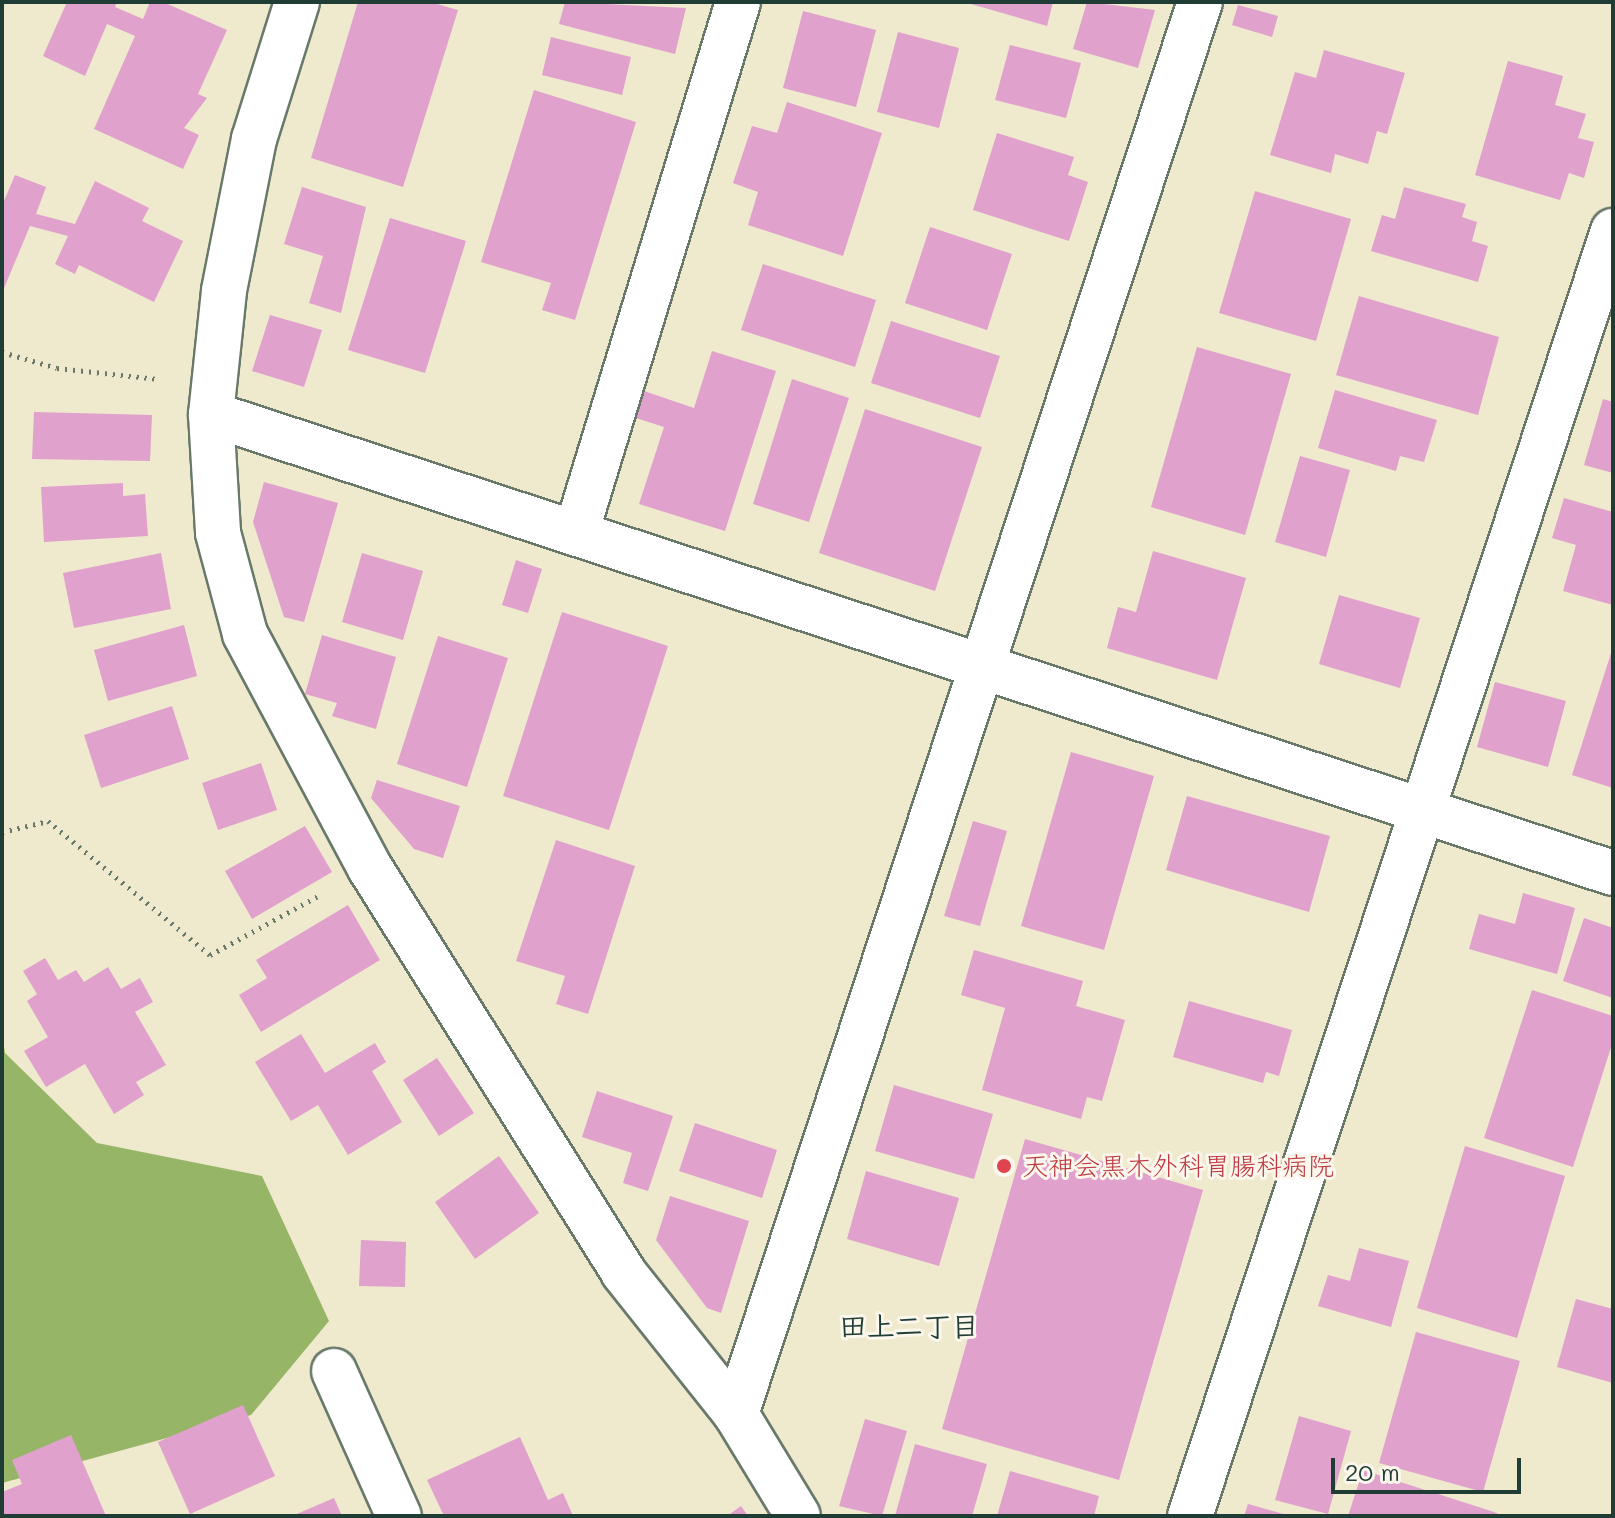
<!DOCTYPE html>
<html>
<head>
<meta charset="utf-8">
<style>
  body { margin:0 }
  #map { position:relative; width:1615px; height:1518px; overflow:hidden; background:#efe9ce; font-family:Mali,"Klee One",sans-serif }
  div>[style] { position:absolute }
  .forest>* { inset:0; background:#97b567 }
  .building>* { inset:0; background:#e0a1cc }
  .path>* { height:5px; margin-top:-2.5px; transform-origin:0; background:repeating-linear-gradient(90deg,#68796a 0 2px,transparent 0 8px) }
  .roads { filter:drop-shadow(2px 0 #68796a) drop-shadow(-2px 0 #68796a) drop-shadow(0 2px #68796a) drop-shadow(0 -2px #68796a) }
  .minor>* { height:44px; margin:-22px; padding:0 22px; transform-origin:22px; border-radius:22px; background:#fff }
  .dots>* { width:22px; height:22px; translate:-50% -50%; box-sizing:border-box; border:4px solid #fbf7ec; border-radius:50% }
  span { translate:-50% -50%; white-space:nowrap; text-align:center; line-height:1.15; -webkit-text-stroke:6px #fbf7ec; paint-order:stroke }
  .health-label { font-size:26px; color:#be3a42 }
  .left { translate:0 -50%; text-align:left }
  .neighbourhood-label { font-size:28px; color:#1f3d34; font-weight:700 }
  .frame { position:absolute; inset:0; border:4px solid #1f3d34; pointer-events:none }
  .scale { position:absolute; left:1331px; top:1458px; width:190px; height:36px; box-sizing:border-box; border:4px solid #1f3d34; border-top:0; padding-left:10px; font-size:24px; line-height:28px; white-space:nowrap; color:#1f3d34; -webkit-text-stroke:6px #fbf7ec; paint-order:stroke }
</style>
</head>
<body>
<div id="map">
  <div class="forest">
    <div style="clip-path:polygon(2px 1034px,5px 1053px,97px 1143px,262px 1176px,329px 1321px,251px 1415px,2px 1483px)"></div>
  </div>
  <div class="building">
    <div style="clip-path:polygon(67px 2px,117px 2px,115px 7px,143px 19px,150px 2px,163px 2px,227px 30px,198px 94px,207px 98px,184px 128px,199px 135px,183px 169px,94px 129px,135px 36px,107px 24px,85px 76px,43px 56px)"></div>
    <div style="clip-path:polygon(358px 2px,430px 2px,458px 10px,403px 187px,311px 158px)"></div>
    <div style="clip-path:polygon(565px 2px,686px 8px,675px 54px,559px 24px)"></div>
    <div style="clip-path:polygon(964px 2px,1053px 2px,1047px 26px)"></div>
    <div style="clip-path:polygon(1087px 2px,1155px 10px,1138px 68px,1073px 49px)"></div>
    <div style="clip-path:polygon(1238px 5px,1278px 16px,1272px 37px,1232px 25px)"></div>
    <div style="clip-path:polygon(803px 11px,876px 30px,856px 107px,783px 88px)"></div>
    <div style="clip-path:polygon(898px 32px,959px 48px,939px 128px,877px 112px)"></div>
    <div style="clip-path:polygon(551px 37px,631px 57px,622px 95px,542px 75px)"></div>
    <div style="clip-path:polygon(1010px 45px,1081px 63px,1066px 118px,995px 100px)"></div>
    <div style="clip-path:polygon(1324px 50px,1405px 73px,1387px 134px,1377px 131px,1368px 164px,1335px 154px,1331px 173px,1270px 155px,1295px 72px,1316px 78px)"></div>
    <div style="clip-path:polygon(1508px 61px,1563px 76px,1555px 105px,1586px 114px,1578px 138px,1594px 142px,1584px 178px,1569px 173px,1560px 200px,1475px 175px)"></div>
    <div style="clip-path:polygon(534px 90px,636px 122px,575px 320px,542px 310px,551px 283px,481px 262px)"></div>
    <div style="clip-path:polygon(787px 102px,882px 133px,843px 256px,748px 225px,758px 192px,733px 183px,752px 126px,777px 133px)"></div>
    <div style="clip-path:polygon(997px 133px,1074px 157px,1068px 175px,1088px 182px,1069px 241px,973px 210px)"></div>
    <div style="clip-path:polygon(15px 175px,46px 187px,36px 214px,75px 224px,95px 181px,149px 208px,142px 221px,183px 241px,154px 302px,79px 265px,75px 274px,55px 264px,68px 236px,30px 226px,2px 293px,2px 206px)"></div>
    <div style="clip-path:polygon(302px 187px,366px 207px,341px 313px,309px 303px,323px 256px,284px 244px)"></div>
    <div style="clip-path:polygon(1404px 187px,1466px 204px,1462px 217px,1477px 222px,1472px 241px,1488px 246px,1478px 282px,1371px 251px,1382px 215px,1395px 219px)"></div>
    <div style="clip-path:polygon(1255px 191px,1351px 219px,1316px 341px,1219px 313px)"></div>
    <div style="clip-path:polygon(390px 218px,466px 241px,425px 373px,348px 350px)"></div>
    <div style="clip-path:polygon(930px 227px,1012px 254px,987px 330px,905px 303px)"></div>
    <div style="clip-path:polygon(763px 264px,876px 300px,855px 367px,741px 330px)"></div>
    <div style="clip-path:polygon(1359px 296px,1499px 337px,1478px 415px,1336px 375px)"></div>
    <div style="clip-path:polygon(270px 315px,322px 330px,304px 387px,252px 371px)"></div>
    <div style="clip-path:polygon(891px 321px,1000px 356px,980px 418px,871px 383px)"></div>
    <div style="clip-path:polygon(1197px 347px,1291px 374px,1245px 535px,1151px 507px)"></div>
    <div style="clip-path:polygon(712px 351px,776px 371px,725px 531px,639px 504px,664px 427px,636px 418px,644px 391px,694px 408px)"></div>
    <div style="clip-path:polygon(792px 379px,849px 398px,809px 522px,753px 504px)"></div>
    <div style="clip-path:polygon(1335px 390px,1437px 420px,1424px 462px,1400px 456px,1396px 471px,1318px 448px)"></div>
    <div style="clip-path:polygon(1603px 399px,1613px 402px,1613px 473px,1584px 465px)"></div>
    <div style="clip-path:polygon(865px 409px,982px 447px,935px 591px,819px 553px)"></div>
    <div style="clip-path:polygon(34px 412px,152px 415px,150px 461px,32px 459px)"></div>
    <div style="clip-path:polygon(1300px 456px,1350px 470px,1326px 557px,1275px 542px)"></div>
    <div style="clip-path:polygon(264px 482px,338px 503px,304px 622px,284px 617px,253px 522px)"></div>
    <div style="clip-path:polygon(123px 483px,123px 496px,145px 494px,148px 536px,44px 542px,41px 487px)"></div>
    <div style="clip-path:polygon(1564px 498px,1613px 512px,1613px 605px,1563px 591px,1576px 545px,1552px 538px)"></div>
    <div style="clip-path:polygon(1153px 551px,1246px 578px,1217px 680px,1107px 648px,1118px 607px,1136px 612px)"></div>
    <div style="clip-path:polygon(161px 553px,171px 609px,74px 628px,63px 573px)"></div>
    <div style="clip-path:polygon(362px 553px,423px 571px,403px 640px,342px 622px)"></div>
    <div style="clip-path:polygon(516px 560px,542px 569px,528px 613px,502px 605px)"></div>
    <div style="clip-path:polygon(1339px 595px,1420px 618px,1400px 688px,1319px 664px)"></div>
    <div style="clip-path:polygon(562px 612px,668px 646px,609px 830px,503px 796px)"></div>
    <div style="clip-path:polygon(184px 625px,197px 676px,108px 701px,94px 650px)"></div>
    <div style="clip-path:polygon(322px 635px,396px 657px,376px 729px,332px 716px,337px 703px,305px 694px)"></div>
    <div style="clip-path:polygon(438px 636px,508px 658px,467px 787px,397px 764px)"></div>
    <div style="clip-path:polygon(1613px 647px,1613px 788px,1572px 775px)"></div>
    <div style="clip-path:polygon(1495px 682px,1566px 701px,1548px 767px,1477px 747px)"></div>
    <div style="clip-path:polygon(172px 706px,189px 759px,101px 788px,84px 735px)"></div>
    <div style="clip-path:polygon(1071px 752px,1154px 776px,1104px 950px,1021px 926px)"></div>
    <div style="clip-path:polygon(261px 763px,277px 810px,218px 830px,202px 783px)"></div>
    <div style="clip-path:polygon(377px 780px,460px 806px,443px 858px,414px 849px,371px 798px)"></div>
    <div style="clip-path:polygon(1187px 796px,1330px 836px,1309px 912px,1166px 870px)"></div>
    <div style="clip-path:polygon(973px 821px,1007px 831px,980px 926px,944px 916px)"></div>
    <div style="clip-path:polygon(305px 826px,332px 872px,252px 919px,225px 871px)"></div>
    <div style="clip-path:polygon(556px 840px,635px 866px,588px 1014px,556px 1004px,565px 976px,516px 961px)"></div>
    <div style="clip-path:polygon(1523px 893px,1575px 908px,1557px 974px,1469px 949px,1479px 914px,1515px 924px)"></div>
    <div style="clip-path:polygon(348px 905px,380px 960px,261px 1032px,239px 995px,267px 978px,256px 960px)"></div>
    <div style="clip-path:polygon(1584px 918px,1613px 928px,1613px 998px,1563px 981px)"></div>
    <div style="clip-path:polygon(974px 950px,1083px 981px,1076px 1006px,1125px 1020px,1102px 1101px,1087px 1097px,1081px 1119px,982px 1090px,1005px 1008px,961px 995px)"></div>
    <div style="clip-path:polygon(45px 958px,58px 980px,76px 970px,84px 982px,108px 967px,121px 989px,140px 978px,153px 1002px,135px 1012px,166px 1065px,136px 1082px,144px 1095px,114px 1114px,85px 1064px,46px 1087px,24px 1051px,48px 1037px,27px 1001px,37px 994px,23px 971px)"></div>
    <div style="clip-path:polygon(1532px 990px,1613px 1016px,1613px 1041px,1573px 1167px,1484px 1138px)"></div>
    <div style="clip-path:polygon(1189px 1001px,1292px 1030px,1279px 1076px,1266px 1072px,1263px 1083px,1173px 1057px)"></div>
    <div style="clip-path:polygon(301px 1034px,325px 1073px,375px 1043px,386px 1062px,372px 1071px,402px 1122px,348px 1155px,318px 1105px,291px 1121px,255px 1062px)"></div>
    <div style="clip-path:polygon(437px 1058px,474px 1113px,439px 1136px,403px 1080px)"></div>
    <div style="clip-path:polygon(894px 1085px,993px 1114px,974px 1179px,875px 1151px)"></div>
    <div style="clip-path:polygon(597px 1091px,673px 1116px,648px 1191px,623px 1183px,632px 1153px,582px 1137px)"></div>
    <div style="clip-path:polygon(695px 1123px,777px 1150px,762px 1198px,679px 1171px)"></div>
    <div style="clip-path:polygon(1025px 1139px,1203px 1190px,1119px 1480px,942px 1429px)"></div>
    <div style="clip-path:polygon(1465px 1146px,1565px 1176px,1517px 1338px,1417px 1308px)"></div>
    <div style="clip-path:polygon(499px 1156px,539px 1213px,475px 1259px,435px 1202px)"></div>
    <div style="clip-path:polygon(866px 1171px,959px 1198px,939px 1266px,847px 1239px)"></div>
    <div style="clip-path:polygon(670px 1196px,749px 1221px,721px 1313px,707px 1308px,656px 1240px)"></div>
    <div style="clip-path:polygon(361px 1240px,406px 1242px,405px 1287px,359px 1286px)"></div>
    <div style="clip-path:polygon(1359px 1248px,1409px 1261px,1391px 1327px,1318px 1306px,1328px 1275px,1350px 1281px)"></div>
    <div style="clip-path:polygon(1576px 1299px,1613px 1309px,1613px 1383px,1557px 1367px)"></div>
    <div style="clip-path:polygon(1416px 1332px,1520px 1361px,1483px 1492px,1379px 1463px)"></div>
    <div style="clip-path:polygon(243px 1405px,275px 1476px,190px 1514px,158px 1442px)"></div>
    <div style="clip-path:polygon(1299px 1416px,1351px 1431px,1328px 1514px,1275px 1500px)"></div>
    <div style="clip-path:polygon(865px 1419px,907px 1431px,882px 1516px,839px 1506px)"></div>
    <div style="clip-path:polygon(71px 1435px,106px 1516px,2px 1516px,2px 1492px,22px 1484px,12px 1460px)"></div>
    <div style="clip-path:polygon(520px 1437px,548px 1500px,563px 1493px,573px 1516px,444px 1516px,427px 1480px)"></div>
    <div style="clip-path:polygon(915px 1444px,987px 1464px,972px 1516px,895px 1516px)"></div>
    <div style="clip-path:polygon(1363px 1470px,1494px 1512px,1503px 1516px,1348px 1516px)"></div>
    <div style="clip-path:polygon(1010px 1471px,1099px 1496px,1094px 1516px,997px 1516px)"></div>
    <div style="clip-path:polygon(334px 1498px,342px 1516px,292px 1516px)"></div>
    <div style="clip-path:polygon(1248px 1504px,1287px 1515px,1287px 1516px,1244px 1516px)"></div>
    <div style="clip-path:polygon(741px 1506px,748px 1516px,727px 1516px)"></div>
  </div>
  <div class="path">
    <div style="left:2px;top:352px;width:57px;rotate:16.2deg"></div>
    <div style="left:57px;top:368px;width:103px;rotate:6.2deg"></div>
    <div style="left:2px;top:832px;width:47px;rotate:-13.4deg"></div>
    <div style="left:48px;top:821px;width:210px;rotate:39.6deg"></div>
    <div style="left:210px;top:955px;width:125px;rotate:-28.6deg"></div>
  </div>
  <div class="roads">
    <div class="minor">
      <div style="left:297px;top:2px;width:144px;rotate:107.4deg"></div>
      <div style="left:254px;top:139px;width:155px;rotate:101.2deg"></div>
      <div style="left:224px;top:291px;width:124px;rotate:96deg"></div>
      <div style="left:211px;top:414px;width:119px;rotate:86.6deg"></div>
      <div style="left:218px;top:533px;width:105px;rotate:75deg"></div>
      <div style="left:245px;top:634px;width:265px;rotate:61.9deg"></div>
      <div style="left:370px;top:868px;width:477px;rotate:57.9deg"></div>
      <div style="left:623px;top:1272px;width:181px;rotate:51.5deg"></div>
      <div style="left:736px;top:1414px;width:119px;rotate:58.7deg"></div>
      <div style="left:211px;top:414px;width:1475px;rotate:18.13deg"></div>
      <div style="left:576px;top:533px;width:555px;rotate:-73.03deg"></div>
      <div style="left:334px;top:1371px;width:159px;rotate:65.9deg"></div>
      <div style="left:736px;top:1414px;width:1486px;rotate:-71.81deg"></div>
      <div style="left:1190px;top:1516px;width:1353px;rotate:-71.78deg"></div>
    </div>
  </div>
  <div class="dots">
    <div style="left:1004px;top:1166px;background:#e0444e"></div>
  </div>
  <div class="health-label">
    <span class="left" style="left:1022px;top:1166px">天神会黒木外科胃腸科病院</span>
  </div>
  <div class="neighbourhood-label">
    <span style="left:909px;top:1325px">田上二丁目</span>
  </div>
  <div class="frame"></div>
  <div class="scale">20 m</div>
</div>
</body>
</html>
